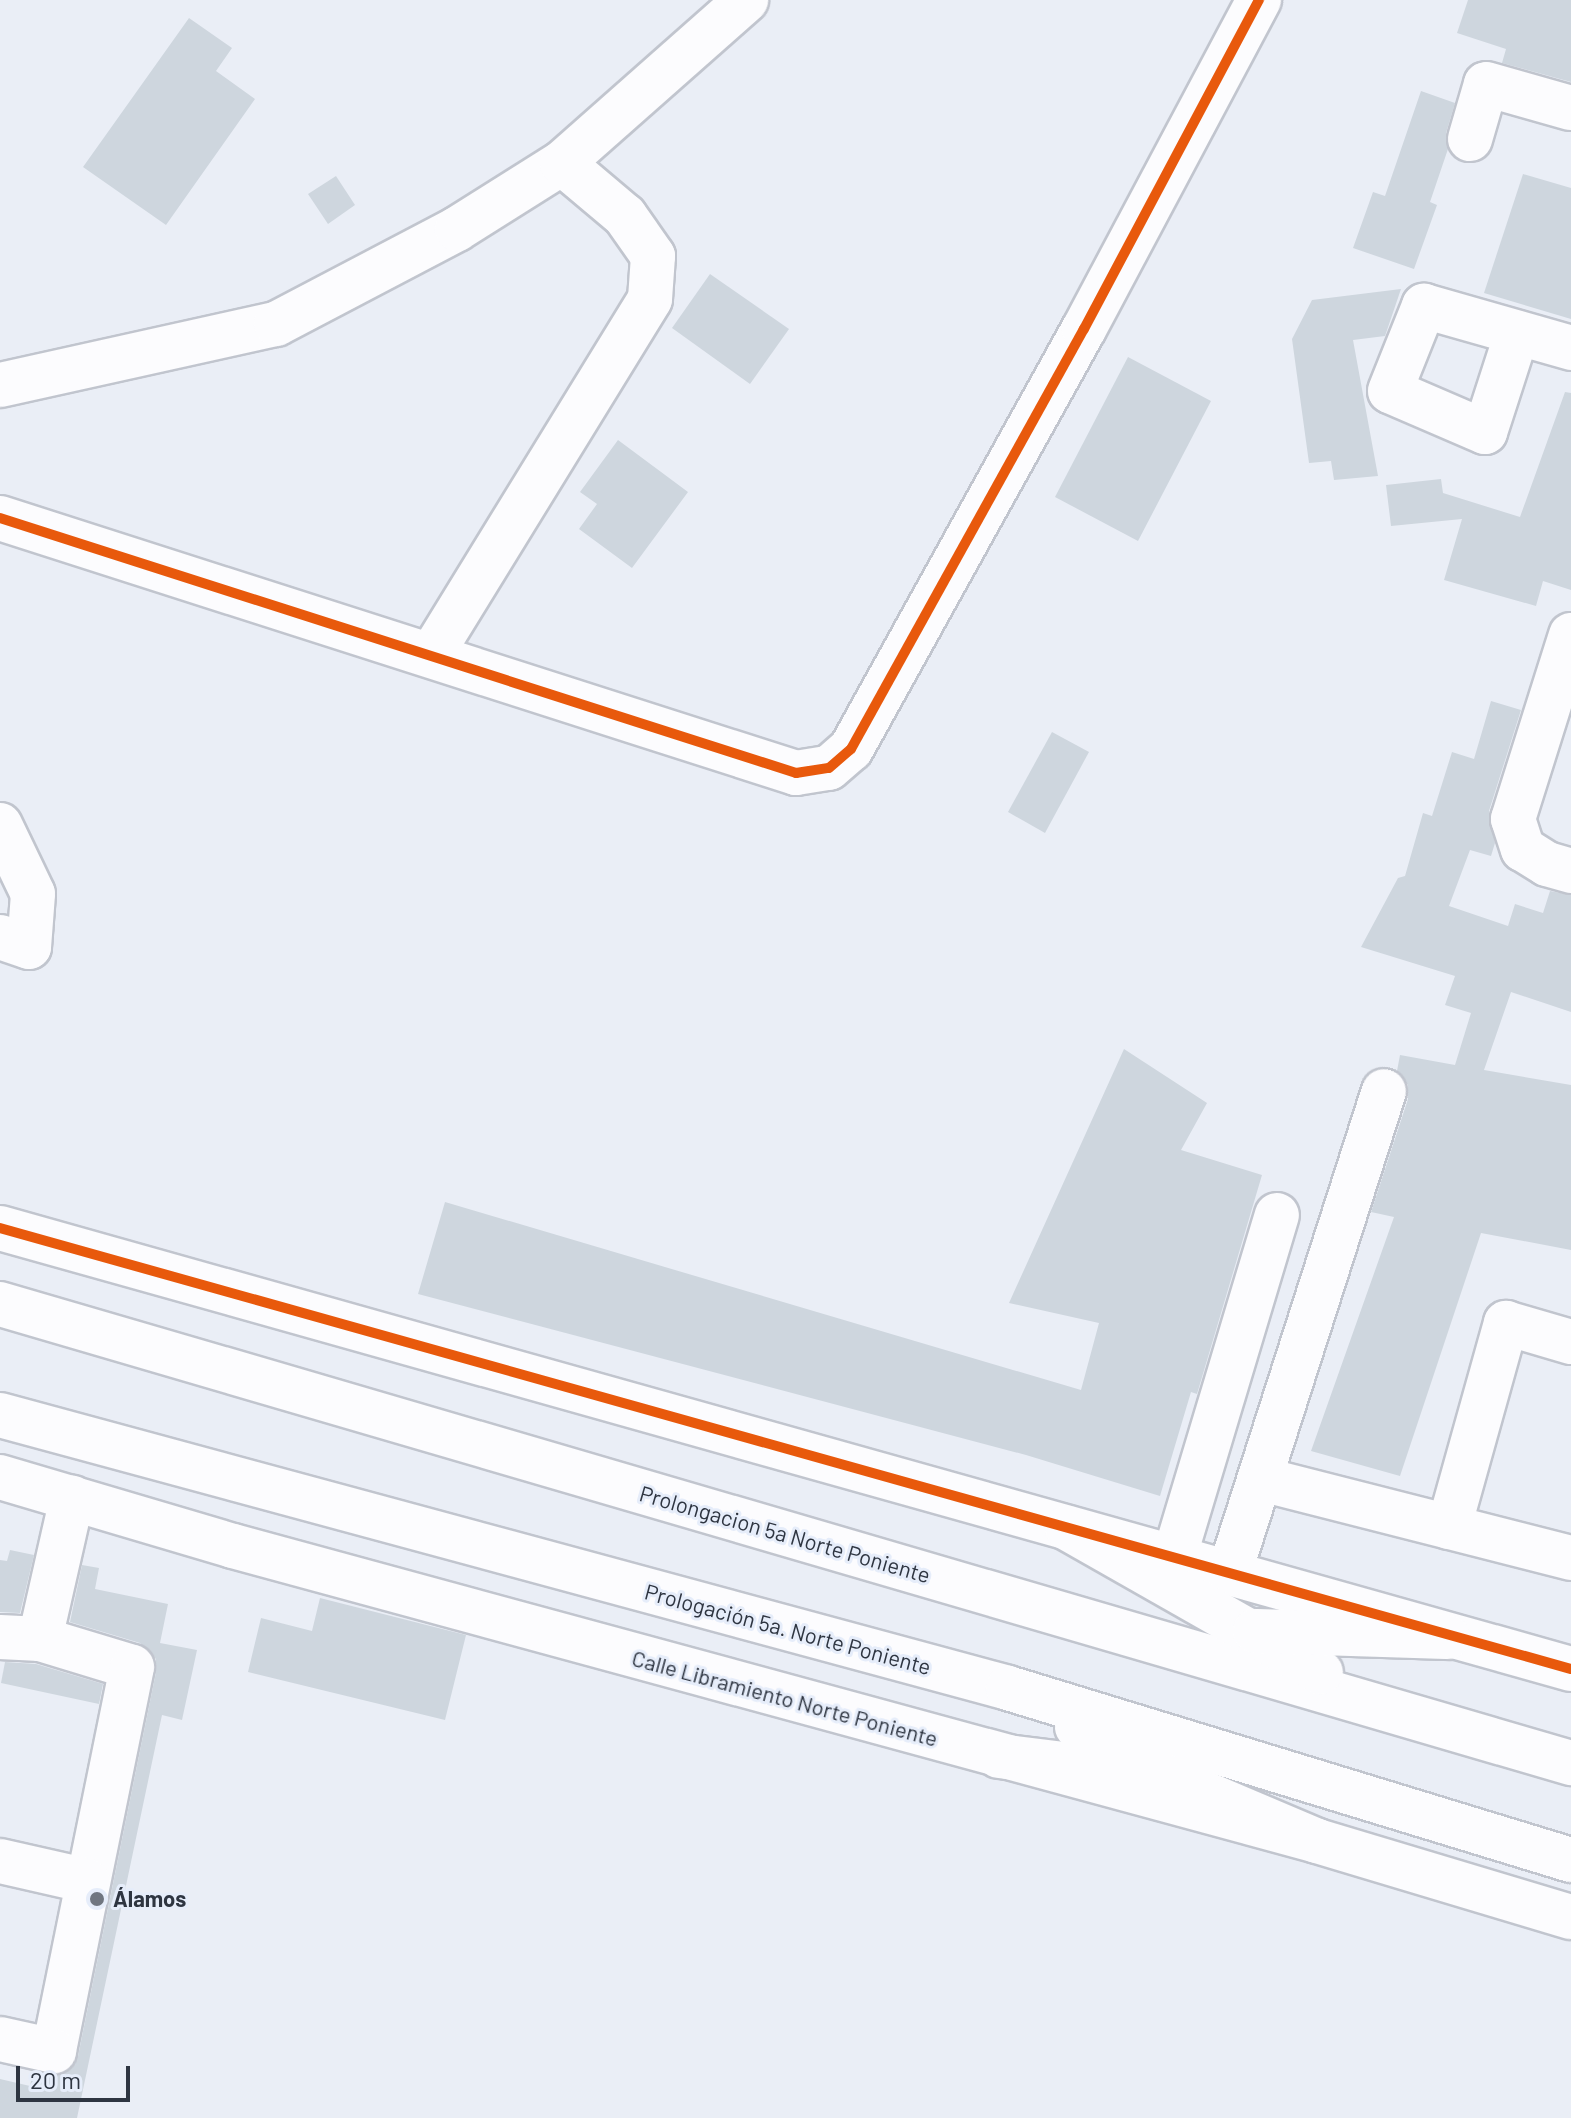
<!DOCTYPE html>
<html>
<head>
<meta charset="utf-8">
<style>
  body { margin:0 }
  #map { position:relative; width:1571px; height:2118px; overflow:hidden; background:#eaeef6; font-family:Barlow,sans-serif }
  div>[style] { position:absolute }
  .building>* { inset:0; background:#ced6de }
  .roads { filter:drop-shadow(2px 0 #c1c5ce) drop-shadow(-2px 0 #c1c5ce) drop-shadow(0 2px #c1c5ce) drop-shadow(0 -2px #c1c5ce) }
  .minor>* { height:44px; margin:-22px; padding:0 22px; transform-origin:22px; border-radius:22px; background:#fcfcfe }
  .major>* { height:44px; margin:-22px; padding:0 22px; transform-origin:22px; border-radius:22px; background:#fcfcfe }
  .cycleway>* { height:10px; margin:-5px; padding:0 5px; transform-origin:5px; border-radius:5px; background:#e8590c }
  .dots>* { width:22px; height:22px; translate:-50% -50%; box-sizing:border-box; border:4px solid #e6edfa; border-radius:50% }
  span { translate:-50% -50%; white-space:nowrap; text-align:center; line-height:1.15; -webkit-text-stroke:6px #e6edfa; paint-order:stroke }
  .street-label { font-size:22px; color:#2e3541 }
  .poi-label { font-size:22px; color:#2e3541; font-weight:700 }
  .left { translate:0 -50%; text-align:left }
  .scale { position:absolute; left:16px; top:2066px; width:114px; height:36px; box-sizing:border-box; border:4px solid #2e3541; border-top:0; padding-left:10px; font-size:24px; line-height:28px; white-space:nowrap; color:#2e3541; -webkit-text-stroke:6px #e6edfa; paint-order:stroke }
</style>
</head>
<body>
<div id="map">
  <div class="building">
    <div style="clip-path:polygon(1468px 0,1571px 0,1571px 82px,1502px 63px,1506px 49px,1457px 33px)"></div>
    <div style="clip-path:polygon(189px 18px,232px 48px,216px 71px,255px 99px,166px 225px,83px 167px)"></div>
    <div style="clip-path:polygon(1421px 91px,1455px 103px,1446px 133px,1448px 149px,1430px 202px,1437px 205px,1414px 269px,1353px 248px,1373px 192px,1385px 196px)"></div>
    <div style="clip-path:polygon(1523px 174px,1571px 188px,1571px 319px,1484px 293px)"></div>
    <div style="clip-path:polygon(336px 176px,355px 205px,328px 224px,308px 194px)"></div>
    <div style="clip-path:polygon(710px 274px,789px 329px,750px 384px,672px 328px)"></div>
    <div style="clip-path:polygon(1401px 289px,1385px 336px,1353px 340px,1378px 476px,1334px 480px,1331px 461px,1309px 463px,1292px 339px,1312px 300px)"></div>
    <div style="clip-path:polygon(1128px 357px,1211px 401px,1138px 541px,1055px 497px)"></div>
    <div style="clip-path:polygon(1565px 392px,1571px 393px,1571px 590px,1543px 581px,1536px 606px,1444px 580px,1462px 519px,1391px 526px,1386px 485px,1441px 479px,1443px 493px,1520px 517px)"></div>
    <div style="clip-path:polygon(618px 440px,688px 492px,632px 568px,579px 529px,597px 504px,580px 492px)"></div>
    <div style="clip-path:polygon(1491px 701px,1521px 710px,1489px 811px,1495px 843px,1491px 856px,1470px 850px,1449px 906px,1508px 926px,1515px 904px,1543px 913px,1550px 891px,1571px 895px,1571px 1012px,1511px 992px,1484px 1070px,1571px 1085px,1571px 1250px,1481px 1233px,1400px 1476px,1311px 1451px,1394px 1217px,1371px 1212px,1408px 1099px,1408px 1085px,1397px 1071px,1400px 1055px,1455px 1065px,1471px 1013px,1445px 1005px,1455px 976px,1361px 947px,1398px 878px,1405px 876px,1423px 813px,1432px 816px,1452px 752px,1474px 759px)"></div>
    <div style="clip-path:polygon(1052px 732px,1089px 752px,1045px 833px,1008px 812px)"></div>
    <div style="clip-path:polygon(1124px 1049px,1207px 1103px,1181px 1150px,1262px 1175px,1197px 1394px,1191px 1392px,1160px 1496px,1026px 1455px,418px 1294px,445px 1202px,1081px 1390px,1099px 1323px,1009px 1303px)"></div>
    <div style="clip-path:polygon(10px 1550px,34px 1555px,20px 1613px,0 1612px,0 1560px,7px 1561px)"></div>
    <div style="clip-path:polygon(82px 1565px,99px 1568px,95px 1589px,168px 1604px,160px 1643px,197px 1650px,182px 1720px,162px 1715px,77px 2118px,0 2118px,0 2079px,30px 2086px,33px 2072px,62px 2074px,78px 2056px,156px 1672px,156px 1659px,140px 1643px,70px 1622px)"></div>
    <div style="clip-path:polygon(320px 1598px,466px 1635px,445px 1720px,248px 1672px,261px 1618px,312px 1631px)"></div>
    <div style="clip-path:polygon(5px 1662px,36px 1664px,103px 1684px,99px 1704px,1px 1683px)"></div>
  </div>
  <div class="roads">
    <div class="minor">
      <div style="left:1470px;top:139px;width:57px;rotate:-73.8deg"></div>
      <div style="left:1486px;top:84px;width:88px;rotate:15.8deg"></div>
      <div style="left:1517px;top:333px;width:104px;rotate:107.9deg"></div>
      <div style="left:1485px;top:432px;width:103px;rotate:-156.7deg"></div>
      <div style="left:1390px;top:391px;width:92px;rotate:-68.2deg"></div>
      <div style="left:1424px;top:306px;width:153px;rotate:15.9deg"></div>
      <div style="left:0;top:385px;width:283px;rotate:-12.5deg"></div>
      <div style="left:276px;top:324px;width:204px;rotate:-27.7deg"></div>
      <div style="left:457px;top:229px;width:124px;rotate:-32.2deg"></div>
      <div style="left:562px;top:163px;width:246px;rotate:-41.5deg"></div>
      <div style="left:0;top:518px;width:836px;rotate:17.76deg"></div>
      <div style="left:796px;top:773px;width:33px;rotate:-9deg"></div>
      <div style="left:829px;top:768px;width:29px;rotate:-41deg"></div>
      <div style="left:851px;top:749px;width:480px;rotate:-61deg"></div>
      <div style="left:1084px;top:329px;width:373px;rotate:-62deg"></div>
      <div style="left:1571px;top:635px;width:193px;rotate:107.5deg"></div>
      <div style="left:1513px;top:819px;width:32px;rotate:72deg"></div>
      <div style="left:1523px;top:849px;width:28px;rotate:32deg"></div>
      <div style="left:1547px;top:864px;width:25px;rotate:16deg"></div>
      <div style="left:433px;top:652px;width:414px;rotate:-58.4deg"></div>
      <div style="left:650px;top:299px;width:43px;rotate:-86deg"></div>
      <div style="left:653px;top:256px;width:49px;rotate:-125deg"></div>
      <div style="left:625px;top:216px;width:82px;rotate:-139.9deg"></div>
      <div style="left:0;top:825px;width:76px;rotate:64.4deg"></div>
      <div style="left:33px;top:894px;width:53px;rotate:94.3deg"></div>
      <div style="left:29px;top:947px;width:31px;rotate:-161deg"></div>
      <div style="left:0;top:1228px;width:1632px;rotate:15.68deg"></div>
      <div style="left:0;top:1477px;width:243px;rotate:16.5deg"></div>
      <div style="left:233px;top:1546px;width:1123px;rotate:15.22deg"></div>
      <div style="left:1317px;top:1841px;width:265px;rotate:16.7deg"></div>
      <div style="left:1261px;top:1479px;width:320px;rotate:14.3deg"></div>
      <div style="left:1449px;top:1527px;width:212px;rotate:-74.4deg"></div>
      <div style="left:1506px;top:1323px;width:68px;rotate:16.3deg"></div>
      <div style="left:1174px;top:1558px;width:358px;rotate:-73.3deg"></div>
      <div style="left:1229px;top:1574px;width:507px;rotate:-72.21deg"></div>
      <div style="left:0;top:1637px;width:40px;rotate:2.9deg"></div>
      <div style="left:40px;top:1639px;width:96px;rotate:16.9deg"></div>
      <div style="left:132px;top:1667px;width:392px;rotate:101.5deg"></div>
      <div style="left:54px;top:2051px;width:55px;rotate:-167.5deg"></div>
      <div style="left:40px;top:1639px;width:145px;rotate:-77.2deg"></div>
      <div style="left:0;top:1861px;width:90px;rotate:12.8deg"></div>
    </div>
    <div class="major">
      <div style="left:0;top:1304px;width:1637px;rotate:16.29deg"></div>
      <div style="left:0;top:1415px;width:1044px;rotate:15.15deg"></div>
      <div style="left:1008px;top:1688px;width:589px;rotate:16.99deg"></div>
      <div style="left:1067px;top:1528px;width:292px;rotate:29.6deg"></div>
      <div style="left:1255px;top:1631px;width:193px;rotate:1.8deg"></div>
      <div style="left:1077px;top:1727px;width:100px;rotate:29.4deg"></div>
      <div style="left:1164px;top:1776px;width:166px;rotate:23deg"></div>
      <div style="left:999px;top:1756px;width:145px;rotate:7.1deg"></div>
    </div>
  </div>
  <div class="cycleway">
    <div style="left:0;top:518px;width:836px;rotate:17.76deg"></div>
    <div style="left:796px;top:773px;width:33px;rotate:-9deg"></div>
    <div style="left:829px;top:768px;width:29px;rotate:-41deg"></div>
    <div style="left:851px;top:749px;width:480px;rotate:-61deg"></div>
    <div style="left:1084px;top:329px;width:373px;rotate:-62deg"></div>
    <div style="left:0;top:1228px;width:1632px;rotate:15.68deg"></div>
  </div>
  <div class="dots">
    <div style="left:97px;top:1899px;background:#707680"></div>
  </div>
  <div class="street-label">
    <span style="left:785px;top:1534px;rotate:16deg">Prolongacion 5a Norte Poniente</span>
    <span style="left:788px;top:1629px;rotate:15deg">Prologación 5a. Norte Poniente</span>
    <span style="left:785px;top:1698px;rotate:15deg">Calle Libramiento Norte Poniente</span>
  </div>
  <div class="poi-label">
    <span class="left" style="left:113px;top:1899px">Álamos</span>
  </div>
  <div class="scale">20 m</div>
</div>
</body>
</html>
